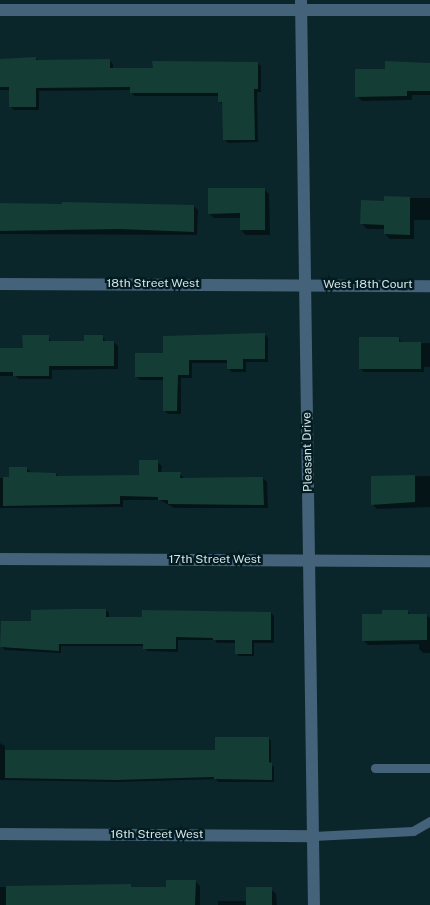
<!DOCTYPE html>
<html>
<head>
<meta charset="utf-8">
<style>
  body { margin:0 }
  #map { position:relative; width:430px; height:905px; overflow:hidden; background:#0b262b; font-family:"Public Sans",sans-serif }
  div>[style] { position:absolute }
  .shadow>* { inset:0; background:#0007 }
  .building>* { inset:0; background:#143d35 }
  .service>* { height:9px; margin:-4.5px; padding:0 4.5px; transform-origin:4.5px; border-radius:4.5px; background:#45627b }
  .minor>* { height:12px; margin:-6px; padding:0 6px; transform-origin:6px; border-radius:6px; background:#45627b }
  .tertiary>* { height:12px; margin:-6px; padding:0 6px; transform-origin:6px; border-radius:6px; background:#45627b }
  span { translate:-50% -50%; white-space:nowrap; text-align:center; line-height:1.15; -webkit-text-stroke:4.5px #021c21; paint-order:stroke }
  .street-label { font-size:12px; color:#d5e5e8 }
</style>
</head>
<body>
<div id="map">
  <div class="shadow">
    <div style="clip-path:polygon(36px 58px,39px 61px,109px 60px,113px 64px,113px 69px,154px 69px,258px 63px,261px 66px,261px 92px,257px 92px,258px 142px,228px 143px,224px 139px,223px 105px,220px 102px,220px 96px,134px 96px,131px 90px,39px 91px,39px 110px,14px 110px,11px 107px,11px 90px,0 90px,0 60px)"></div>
    <div style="clip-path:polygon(430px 64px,430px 95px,412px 95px,412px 100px,362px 101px,357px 96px,386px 70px)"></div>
    <div style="clip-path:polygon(264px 189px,269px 194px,270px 235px,246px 235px,241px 230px,241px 218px,214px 218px,209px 213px)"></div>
    <div style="clip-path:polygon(386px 198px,430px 198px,430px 220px,414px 220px,414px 239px,390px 239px,385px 234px,385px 229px,367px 229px,362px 224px,386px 202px)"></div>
    <div style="clip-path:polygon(0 204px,194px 206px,198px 210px,197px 235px,0 234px)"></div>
    <div style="clip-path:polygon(264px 334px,268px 338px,268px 362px,246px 362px,246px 372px,232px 372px,228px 368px,228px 363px,192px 363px,192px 378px,181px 378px,181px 414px,168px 414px,164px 410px,164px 380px,140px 380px,136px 376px,164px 354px)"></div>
    <div style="clip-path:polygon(48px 336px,52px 343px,85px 343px,102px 336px,106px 342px,114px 342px,118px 346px,118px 369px,52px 370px,52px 379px,19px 379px,15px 376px,0 376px,0 349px,24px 349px)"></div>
    <div style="clip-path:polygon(399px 338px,402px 344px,430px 343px,430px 367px,424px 367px,424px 372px,364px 372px,361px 369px)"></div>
    <div style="clip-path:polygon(157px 462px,162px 466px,161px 473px,180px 473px,184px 479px,263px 478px,267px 482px,268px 508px,174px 508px,160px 500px,123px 500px,123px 507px,0 508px,0 478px,10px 477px,27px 468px,31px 473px,56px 474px,59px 477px,140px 477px)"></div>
    <div style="clip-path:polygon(430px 476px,430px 507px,377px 509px,372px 504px,372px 477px)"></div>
    <div style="clip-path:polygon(106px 610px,109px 613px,109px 618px,271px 613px,274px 616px,274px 643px,254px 643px,254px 656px,239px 656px,236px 653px,236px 643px,217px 643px,215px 640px,178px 640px,178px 652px,147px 651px,144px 646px,61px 646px,61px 653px,5px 650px,2px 647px,32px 623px)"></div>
    <div style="clip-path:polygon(407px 611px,411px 615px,426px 615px,430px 618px,430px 653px,423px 653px,419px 649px,419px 644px,368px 645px,364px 641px,383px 616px)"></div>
    <div style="clip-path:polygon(269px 738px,271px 741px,271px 764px,274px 767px,274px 782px,218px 782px,216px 779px,119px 782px,0 780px,0 743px,5px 746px,5px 751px,216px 751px)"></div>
    <div style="clip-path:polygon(195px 881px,200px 886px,200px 905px,141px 905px,167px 888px)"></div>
    <div style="clip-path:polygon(110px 885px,113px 905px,0 905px,0 887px)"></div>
    <div style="clip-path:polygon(271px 889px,276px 894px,277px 905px,218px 905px,218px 901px,247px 901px)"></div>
  </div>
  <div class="building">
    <div style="clip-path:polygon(36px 57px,36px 60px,110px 59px,110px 68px,153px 68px,152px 61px,258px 62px,258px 89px,254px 89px,255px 140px,223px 140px,222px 102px,218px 102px,218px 93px,130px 93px,130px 87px,36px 88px,36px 107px,9px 107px,9px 87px,0 87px,0 59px)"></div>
    <div style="clip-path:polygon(385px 61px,430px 63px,430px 91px,407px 91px,407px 96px,355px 97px,355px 69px,385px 69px)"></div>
    <div style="clip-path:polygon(208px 188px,265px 188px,265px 230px,240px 230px,240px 213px,208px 214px)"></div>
    <div style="clip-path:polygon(384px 196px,410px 197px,410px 235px,384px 234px,384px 225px,360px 224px,361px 200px,384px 201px)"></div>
    <div style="clip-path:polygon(62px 202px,194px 205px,194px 232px,119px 229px,0 231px,0 203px,62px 204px)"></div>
    <div style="clip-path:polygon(265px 333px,265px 359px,243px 359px,243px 369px,227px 369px,227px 360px,189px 360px,189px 375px,178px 375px,177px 411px,163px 411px,163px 377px,135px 377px,135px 353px,163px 353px,163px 336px)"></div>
    <div style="clip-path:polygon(22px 335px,49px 335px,49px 341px,84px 341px,84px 335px,103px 335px,103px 341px,114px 341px,114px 366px,49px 366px,49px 376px,13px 376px,13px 372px,0 372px,0 348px,23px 348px)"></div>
    <div style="clip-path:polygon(359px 337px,399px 337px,399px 342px,421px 342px,421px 369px,359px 369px)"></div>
    <div style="clip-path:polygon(139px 460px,158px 460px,158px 472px,181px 472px,180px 478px,263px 477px,264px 505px,168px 504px,168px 500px,158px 500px,158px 497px,120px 496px,120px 504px,3px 506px,3px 477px,9px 477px,9px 467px,27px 467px,27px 472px,56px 473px,56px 476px,139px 475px)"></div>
    <div style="clip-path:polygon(415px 475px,415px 502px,371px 505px,371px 476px)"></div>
    <div style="clip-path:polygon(70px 609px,106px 609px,106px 617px,142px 617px,142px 610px,271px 612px,271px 640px,252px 640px,252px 654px,235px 654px,235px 640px,213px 640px,213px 638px,176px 637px,176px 649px,143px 649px,143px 644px,59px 644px,59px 651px,0 647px,1px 621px,31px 621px,31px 610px)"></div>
    <div style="clip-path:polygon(382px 610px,408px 610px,408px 614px,427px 614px,427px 640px,362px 641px,362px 614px,382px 614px)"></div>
    <div style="clip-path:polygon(215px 737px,269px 737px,269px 762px,272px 763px,272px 780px,214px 779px,214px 777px,116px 780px,5px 778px,5px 750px,215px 750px)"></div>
    <div style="clip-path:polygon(166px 880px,196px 880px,195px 905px,6px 905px,6px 886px,131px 884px,131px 887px,166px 887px)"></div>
    <div style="clip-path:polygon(246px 887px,272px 887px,272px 905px,246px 905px)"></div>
  </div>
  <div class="service">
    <div style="left:375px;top:768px;width:55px"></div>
    <div style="left:313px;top:836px;width:100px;rotate:-2.9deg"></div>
    <div style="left:413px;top:831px;width:20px;rotate:-30deg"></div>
  </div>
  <div class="minor">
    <div style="left:0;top:10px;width:430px"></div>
    <div style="left:0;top:284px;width:430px;rotate:0.3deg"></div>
    <div style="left:0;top:559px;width:430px;rotate:0.3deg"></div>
    <div style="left:0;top:834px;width:313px;rotate:0.4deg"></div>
  </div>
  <div class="tertiary">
    <div style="left:301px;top:0;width:905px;rotate:89.18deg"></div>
  </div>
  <div class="street-label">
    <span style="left:153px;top:284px">18th Street West</span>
    <span style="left:368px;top:285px">West 18th Court</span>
    <span style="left:308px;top:452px;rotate:-91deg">Pleasant Drive</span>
    <span style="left:215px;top:560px">17th Street West</span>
    <span style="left:157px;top:835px">16th Street West</span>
  </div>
</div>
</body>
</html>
